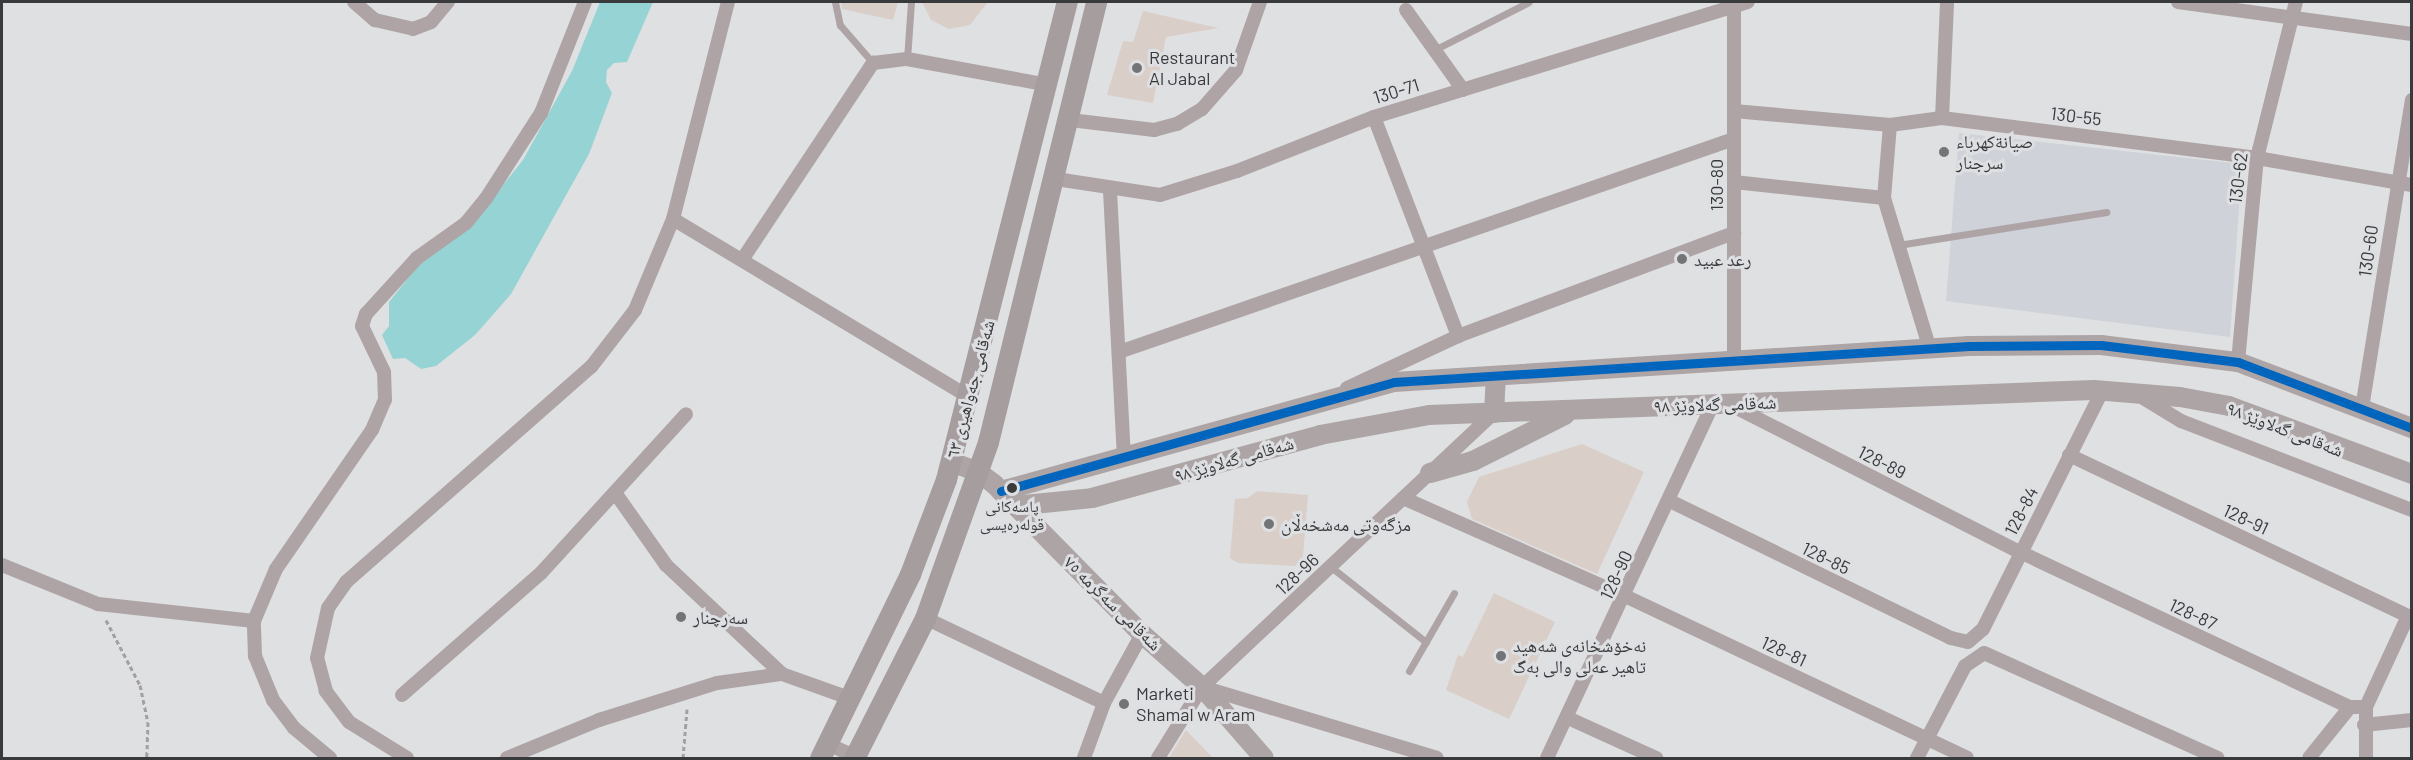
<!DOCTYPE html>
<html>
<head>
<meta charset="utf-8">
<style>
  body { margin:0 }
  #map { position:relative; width:2413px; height:760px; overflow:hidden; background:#dfe0e1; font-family:Barlow,"Noto Naskh Arabic",sans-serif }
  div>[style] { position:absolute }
  .built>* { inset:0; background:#cfd2d8 }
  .water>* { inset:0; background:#96d3d4 }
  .building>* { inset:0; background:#d9cec8 }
  .path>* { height:3px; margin-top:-1.5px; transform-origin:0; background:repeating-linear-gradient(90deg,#a49fa0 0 4.5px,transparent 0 7.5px) }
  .lane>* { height:7px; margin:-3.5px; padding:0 3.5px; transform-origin:3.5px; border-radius:3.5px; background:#aea4a6 }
  .street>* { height:14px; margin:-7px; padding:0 7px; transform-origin:7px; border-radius:7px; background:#aea4a6 }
  .secondary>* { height:20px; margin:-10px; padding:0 10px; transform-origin:10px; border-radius:10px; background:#ada4a5 }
  .primary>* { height:21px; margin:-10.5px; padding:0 10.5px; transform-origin:10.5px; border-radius:10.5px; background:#a69d9f }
  .bus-1>* { height:9px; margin:-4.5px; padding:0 4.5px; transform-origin:4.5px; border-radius:4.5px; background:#0065bd }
  .dots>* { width:16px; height:16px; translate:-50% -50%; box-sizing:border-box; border:3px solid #dedfe2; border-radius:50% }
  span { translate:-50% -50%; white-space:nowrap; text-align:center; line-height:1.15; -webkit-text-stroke:6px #dedfe2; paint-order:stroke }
  .bus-label { font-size:16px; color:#393a3b }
  .poi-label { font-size:18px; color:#393a3b }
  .left { translate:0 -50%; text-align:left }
  .street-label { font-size:18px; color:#393a3b }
  .frame { position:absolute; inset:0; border:3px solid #393a3b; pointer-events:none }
</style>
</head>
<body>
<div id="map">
  <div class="built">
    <div style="clip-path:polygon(1959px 133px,2242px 164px,2230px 337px,1946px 301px)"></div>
  </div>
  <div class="water">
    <div style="clip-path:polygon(600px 2px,653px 2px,627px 62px,614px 63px,607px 70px,606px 82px,612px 93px,589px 154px,511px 294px,475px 335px,436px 366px,421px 369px,405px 358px,393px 359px,382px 335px,389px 326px,389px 302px,418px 266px,475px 220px,523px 160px,572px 71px)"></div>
  </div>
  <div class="building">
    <div style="clip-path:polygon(841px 2px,898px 2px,893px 20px,842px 9px)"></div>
    <div style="clip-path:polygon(922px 2px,988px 2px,970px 25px,949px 29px,931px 20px)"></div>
    <div style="clip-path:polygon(1143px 11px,1218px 28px,1166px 37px,1153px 103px,1107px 95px,1123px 41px,1133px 42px)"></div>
    <div style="clip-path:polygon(1582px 444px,1644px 472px,1597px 574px,1472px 519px,1467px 502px,1479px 477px)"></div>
    <div style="clip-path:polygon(1257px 491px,1308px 495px,1303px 556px,1295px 566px,1238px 563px,1230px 558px,1235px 499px,1248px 498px)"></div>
    <div style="clip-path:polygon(1494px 593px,1555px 622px,1509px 719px,1446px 690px,1458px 655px,1463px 657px)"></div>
    <div style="clip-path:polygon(1186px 730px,1214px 759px,1168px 759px)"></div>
  </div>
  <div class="path">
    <div style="left:106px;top:620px;width:73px;rotate:62.4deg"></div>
    <div style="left:140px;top:685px;width:38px;rotate:78deg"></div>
    <div style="left:148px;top:722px;width:36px;rotate:92deg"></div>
    <div style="left:683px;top:758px;width:49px;rotate:-85.3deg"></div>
  </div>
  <div class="lane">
    <div style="left:835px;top:2px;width:24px;rotate:78deg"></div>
    <div style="left:840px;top:25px;width:50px;rotate:49deg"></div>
    <div style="left:1434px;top:50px;width:106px;rotate:-26.8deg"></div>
    <div style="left:907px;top:59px;width:57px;rotate:-86deg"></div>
    <div style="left:1898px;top:245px;width:211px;rotate:-9deg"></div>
    <div style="left:1331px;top:567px;width:121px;rotate:38.3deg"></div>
    <div style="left:1409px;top:671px;width:90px;rotate:-60deg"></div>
  </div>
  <div class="street">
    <div style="left:354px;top:2px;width:28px;rotate:41deg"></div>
    <div style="left:375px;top:20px;width:39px;rotate:13deg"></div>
    <div style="left:413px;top:29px;width:19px;rotate:-21deg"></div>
    <div style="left:431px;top:22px;width:26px;rotate:-50deg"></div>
    <div style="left:2178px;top:2px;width:236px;rotate:7.8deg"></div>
    <div style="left:1734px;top:6px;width:357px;rotate:90deg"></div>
    <div style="left:1406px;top:10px;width:98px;rotate:54.5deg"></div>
    <div style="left:1734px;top:111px;width:157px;rotate:5.1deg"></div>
    <div style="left:1890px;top:125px;width:52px;rotate:-7.7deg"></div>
    <div style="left:1942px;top:118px;width:318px;rotate:7.2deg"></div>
    <div style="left:2257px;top:158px;width:157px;rotate:9.9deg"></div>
    <div style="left:1374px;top:117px;width:235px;rotate:69deg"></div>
    <div style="left:1942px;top:118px;width:116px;rotate:-87.5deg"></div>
    <div style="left:1070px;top:120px;width:85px;rotate:6.8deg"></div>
    <div style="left:1154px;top:130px;width:24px;rotate:-15deg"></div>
    <div style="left:1177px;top:124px;width:29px;rotate:-31deg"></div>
    <div style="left:1202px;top:109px;width:52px;rotate:-48.9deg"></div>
    <div style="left:1236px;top:70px;width:72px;rotate:-70.6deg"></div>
    <div style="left:1890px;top:125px;width:73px;rotate:94.7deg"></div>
    <div style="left:1884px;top:198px;width:158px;rotate:73.1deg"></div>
    <div style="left:1056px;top:179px;width:105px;rotate:8.7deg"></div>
    <div style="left:1160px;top:195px;width:81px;rotate:-17.3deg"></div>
    <div style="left:1237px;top:171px;width:147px;rotate:-21.5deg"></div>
    <div style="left:1374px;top:117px;width:391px;rotate:-17.1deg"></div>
    <div style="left:1734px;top:182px;width:151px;rotate:6.1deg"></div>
    <div style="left:1110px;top:191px;width:265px;rotate:87deg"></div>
    <div style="left:673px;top:219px;width:343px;rotate:31deg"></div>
    <div style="left:742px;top:260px;width:237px;rotate:-56.4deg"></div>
    <div style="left:873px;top:63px;width:34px;rotate:-7deg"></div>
    <div style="left:907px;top:59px;width:143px;rotate:10.4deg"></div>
    <div style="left:1119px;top:352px;width:651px;rotate:-19.1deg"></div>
    <div style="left:2238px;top:362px;width:205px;rotate:-84.7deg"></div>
    <div style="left:2257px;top:158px;width:161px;rotate:-76deg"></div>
    <div style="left:1347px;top:388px;width:123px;rotate:-25.1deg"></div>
    <div style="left:1458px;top:336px;width:295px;rotate:-20.5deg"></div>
    <div style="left:2140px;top:396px;width:48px;rotate:31.4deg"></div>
    <div style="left:2181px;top:421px;width:248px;rotate:21.1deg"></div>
    <div style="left:1729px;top:404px;width:326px;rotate:27deg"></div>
    <div style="left:2020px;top:552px;width:365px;rotate:25.2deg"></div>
    <div style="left:2362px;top:408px;width:312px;rotate:-80.8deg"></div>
    <div style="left:2069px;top:455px;width:375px;rotate:25.4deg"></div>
    <div style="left:2408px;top:616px;width:100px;rotate:114.8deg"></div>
    <div style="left:2366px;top:707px;width:16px;rotate:180deg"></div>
    <div style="left:2350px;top:707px;width:65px;rotate:128.8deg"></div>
    <div style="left:616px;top:494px;width:87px;rotate:54.8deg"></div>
    <div style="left:666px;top:565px;width:159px;rotate:43.2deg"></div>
    <div style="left:1403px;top:498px;width:243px;rotate:23.8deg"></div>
    <div style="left:1625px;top:596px;width:378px;rotate:25.3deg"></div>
    <div style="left:1670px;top:501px;width:313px;rotate:26deg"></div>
    <div style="left:1951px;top:638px;width:17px;rotate:13deg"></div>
    <div style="left:1968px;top:642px;width:20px;rotate:-41deg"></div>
    <div style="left:1983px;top:629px;width:266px;rotate:-63.4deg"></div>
    <div style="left:2px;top:565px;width:104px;rotate:22.1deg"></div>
    <div style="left:98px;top:604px;width:157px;rotate:6.2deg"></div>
    <div style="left:925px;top:618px;width:198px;rotate:25.4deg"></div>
    <div style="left:1202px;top:687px;width:245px;rotate:16.8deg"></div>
    <div style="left:402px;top:695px;width:185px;rotate:-41.3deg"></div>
    <div style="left:541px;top:573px;width:215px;rotate:-47.6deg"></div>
    <div style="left:2366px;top:707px;width:51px;rotate:90deg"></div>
    <div style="left:1568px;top:718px;width:97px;rotate:24.4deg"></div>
    <div style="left:2364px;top:725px;width:48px;rotate:-5.9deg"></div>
    <div style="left:828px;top:744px;width:33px;rotate:25deg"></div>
    <div style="left:330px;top:758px;width:47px;rotate:-140.2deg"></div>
    <div style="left:294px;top:728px;width:35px;rotate:-127deg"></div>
    <div style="left:273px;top:700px;width:48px;rotate:-112.2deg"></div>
    <div style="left:255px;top:656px;width:35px;rotate:-92deg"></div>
    <div style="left:254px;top:621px;width:56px;rotate:-67.1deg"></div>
    <div style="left:276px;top:569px;width:169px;rotate:-55.4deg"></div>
    <div style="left:372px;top:430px;width:33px;rotate:-67deg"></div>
    <div style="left:385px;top:400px;width:28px;rotate:-92deg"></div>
    <div style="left:384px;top:372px;width:51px;rotate:-115.6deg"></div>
    <div style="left:362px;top:326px;width:13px;rotate:-72deg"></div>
    <div style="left:366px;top:314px;width:76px;rotate:-47.7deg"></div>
    <div style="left:417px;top:258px;width:60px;rotate:-35.5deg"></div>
    <div style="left:466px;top:223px;width:33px;rotate:-51deg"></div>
    <div style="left:487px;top:197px;width:100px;rotate:-57.3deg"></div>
    <div style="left:541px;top:113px;width:119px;rotate:-68.4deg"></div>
    <div style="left:407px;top:758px;width:68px;rotate:-148.2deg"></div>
    <div style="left:349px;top:722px;width:39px;rotate:-127deg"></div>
    <div style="left:326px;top:691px;width:34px;rotate:-105deg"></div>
    <div style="left:317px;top:658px;width:51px;rotate:-77.6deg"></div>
    <div style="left:328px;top:608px;width:32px;rotate:-55deg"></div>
    <div style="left:346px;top:582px;width:326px;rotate:-41.3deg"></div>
    <div style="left:591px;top:367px;width:72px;rotate:-52.3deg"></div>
    <div style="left:635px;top:310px;width:99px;rotate:-67.3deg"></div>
    <div style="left:673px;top:219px;width:224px;rotate:-75.8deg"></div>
    <div style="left:507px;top:758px;width:100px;rotate:-22.4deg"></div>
    <div style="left:599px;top:720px;width:124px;rotate:-17.4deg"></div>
    <div style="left:717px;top:683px;width:66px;rotate:-7.9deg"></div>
    <div style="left:782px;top:674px;width:74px;rotate:19.7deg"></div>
    <div style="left:1084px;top:758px;width:59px;rotate:-70deg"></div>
    <div style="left:1104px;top:703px;width:79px;rotate:-61.2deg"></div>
    <div style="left:1158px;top:758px;width:84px;rotate:-58.2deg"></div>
    <div style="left:1202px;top:687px;width:400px;rotate:-43.2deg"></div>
    <div style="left:1547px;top:758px;width:391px;rotate:-64.9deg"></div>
    <div style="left:1917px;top:758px;width:104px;rotate:-62.4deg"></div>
    <div style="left:1965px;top:666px;width:23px;rotate:-34deg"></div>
    <div style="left:1984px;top:653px;width:256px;rotate:24.2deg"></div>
  </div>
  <div class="secondary">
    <div style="left:1494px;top:413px;width:35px;rotate:-87deg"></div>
    <div style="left:951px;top:462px;width:29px;rotate:20deg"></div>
    <div style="left:978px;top:472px;width:20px;rotate:37deg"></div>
    <div style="left:994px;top:484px;width:211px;rotate:45.4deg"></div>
    <div style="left:1142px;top:634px;width:80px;rotate:41.5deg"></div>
    <div style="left:1202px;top:687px;width:94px;rotate:48.9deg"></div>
    <div style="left:1430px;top:473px;width:45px;rotate:-15.6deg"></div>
    <div style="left:1473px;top:461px;width:103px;rotate:-26.6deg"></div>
    <div style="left:1001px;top:491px;width:408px;rotate:-15.5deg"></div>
    <div style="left:1394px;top:382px;width:576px;rotate:-3.58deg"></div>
    <div style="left:1969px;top:346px;width:132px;rotate:-0.4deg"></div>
    <div style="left:2101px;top:345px;width:138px;rotate:7.1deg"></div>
    <div style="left:2238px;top:362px;width:186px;rotate:20.8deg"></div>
    <div style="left:1015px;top:506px;width:77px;rotate:-5.9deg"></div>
    <div style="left:1092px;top:498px;width:237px;rotate:-15.4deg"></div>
    <div style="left:1320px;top:435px;width:111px;rotate:-10.4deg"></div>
    <div style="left:1429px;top:415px;width:665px;rotate:-2.15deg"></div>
    <div style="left:2094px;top:390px;width:86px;rotate:4.7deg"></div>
    <div style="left:2180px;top:397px;width:50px;rotate:10.4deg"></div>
    <div style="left:2229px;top:406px;width:195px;rotate:20.4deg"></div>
  </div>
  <div class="primary">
    <div style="left:820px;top:758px;width:205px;rotate:-63.9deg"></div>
    <div style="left:910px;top:574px;width:102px;rotate:-69.2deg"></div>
    <div style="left:946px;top:479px;width:492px;rotate:-75.8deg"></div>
    <div style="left:854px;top:758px;width:157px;rotate:-63.1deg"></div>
    <div style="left:925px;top:618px;width:187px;rotate:-70.3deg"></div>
    <div style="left:988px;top:442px;width:453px;rotate:-76.2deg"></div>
  </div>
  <div class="bus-1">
    <div style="left:1001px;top:491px;width:408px;rotate:-15.5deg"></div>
    <div style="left:1394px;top:382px;width:576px;rotate:-3.58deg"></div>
    <div style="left:1969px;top:346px;width:132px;rotate:-0.4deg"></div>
    <div style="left:2101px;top:345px;width:138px;rotate:7.1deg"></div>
    <div style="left:2238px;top:362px;width:186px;rotate:20.8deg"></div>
  </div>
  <div class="dots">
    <div style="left:1137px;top:68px;background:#737475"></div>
    <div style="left:1944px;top:152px;background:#737475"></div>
    <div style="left:1682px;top:259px;background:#737475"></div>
    <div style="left:1012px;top:488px;background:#393a3b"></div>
    <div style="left:1269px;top:524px;background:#737475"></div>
    <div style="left:681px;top:617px;background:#737475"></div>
    <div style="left:1501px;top:656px;background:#737475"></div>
    <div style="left:1124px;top:704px;background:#737475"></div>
  </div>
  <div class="bus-label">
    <span style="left:1012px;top:515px">پاسەکانی<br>قولەرەیسی</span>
  </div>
  <div class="poi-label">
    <span class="left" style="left:1149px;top:68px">Restaurant<br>Al Jabal</span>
    <span class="left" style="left:1956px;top:152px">صيانةكهرباء<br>سرجنار</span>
    <span class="left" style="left:1694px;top:259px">رعد عبيد</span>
    <span class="left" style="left:1281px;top:524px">مزگەوتی مەشخەڵان</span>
    <span class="left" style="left:693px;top:617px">سەرچنار</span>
    <span class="left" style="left:1513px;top:656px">نەخۆشخانەی شەهید<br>تاهیر عەلی والی بەگ</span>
    <span class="left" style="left:1136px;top:704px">Marketi<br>Shamal w Aram</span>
  </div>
  <div class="street-label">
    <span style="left:1396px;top:91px;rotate:-17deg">130-71</span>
    <span style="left:2076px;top:116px;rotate:7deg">130-55</span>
    <span style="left:2238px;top:178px;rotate:-83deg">130-62</span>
    <span style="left:1716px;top:185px;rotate:-90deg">130-80</span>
    <span style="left:2368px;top:251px;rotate:-82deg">130-60</span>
    <span style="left:970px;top:389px;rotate:-75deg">شەقامی جەواهیری ٦٣</span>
    <span style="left:1715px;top:404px;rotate:-2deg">شەقامی گەلاوێژ ٩٨</span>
    <span style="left:2285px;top:429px;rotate:21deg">شەقامی گەلاوێژ ٩٨</span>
    <span style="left:1234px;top:459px;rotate:-16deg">شەقامی گەلاوێژ ٩٨</span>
    <span style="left:1882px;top:462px;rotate:27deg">128-89</span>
    <span style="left:2021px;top:511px;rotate:-63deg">128-84</span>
    <span style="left:2246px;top:519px;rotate:25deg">128-91</span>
    <span style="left:1826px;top:558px;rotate:26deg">128-85</span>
    <span style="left:1297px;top:574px;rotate:-43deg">128-96</span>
    <span style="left:1616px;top:575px;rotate:-65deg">128-90</span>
    <span style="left:1113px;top:603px;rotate:44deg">شەقامی سەگرمە ٧٥</span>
    <span style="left:2193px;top:614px;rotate:25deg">128-87</span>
    <span style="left:1784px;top:651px;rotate:25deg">128-81</span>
  </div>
  <div class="frame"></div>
</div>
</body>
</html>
